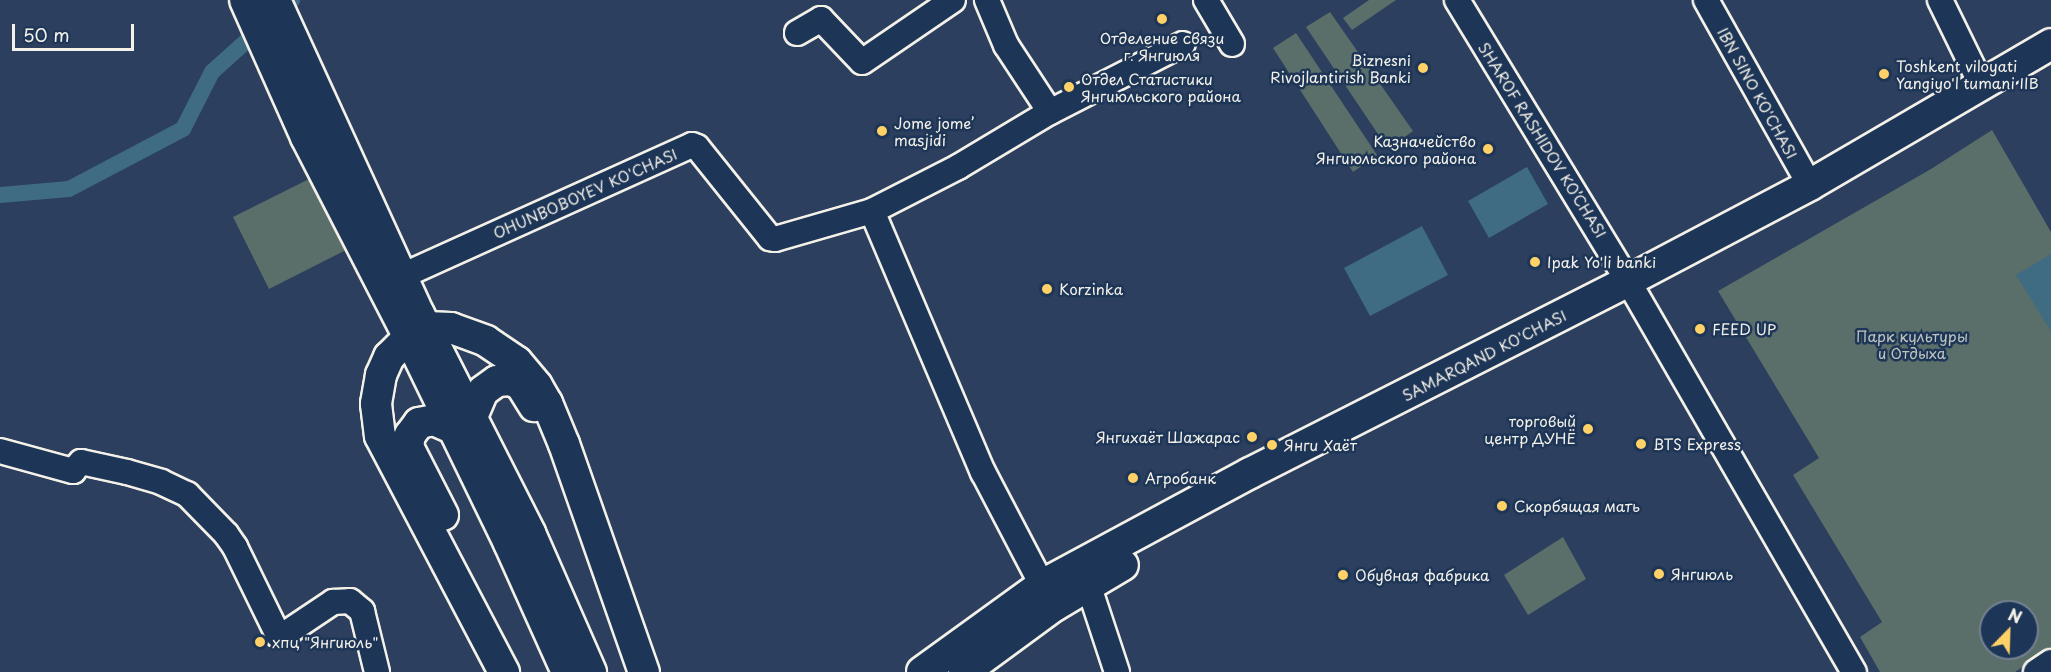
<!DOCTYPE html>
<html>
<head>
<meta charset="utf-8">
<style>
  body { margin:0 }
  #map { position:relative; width:2051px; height:672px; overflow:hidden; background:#2c3f5e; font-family:"Playpen Sans",sans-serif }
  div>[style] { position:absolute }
  .green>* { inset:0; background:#5a6e6a }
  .water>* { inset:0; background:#3f6b83 }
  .canal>* { height:16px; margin:-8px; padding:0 8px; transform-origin:8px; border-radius:8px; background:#3f6b83 }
  .roads { filter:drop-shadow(2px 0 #f4f1e8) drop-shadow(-2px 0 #f4f1e8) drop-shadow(0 2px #f4f1e8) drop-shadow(0 -2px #f4f1e8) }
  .minor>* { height:24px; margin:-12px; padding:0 12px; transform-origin:12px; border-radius:12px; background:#1d3557 }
  .major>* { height:30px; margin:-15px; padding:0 15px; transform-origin:15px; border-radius:15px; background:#1d3557 }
  .dots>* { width:16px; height:16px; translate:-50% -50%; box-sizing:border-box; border:3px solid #1d3557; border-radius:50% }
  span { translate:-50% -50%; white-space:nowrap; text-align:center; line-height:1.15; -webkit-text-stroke:5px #1d3557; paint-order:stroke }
  .poi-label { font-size:15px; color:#f4f1e8 }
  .right { translate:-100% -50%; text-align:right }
  .left { translate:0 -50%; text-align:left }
  .street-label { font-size:15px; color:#f4f1e8 }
  .park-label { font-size:15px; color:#bec3bc }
  .north { position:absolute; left:1979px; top:600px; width:60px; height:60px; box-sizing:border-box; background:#1d3557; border:2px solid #738091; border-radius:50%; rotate:23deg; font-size:16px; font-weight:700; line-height:24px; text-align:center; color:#f4f1e8 }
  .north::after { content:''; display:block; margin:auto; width:21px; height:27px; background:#ffd166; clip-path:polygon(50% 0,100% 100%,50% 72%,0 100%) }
  .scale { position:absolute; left:12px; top:24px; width:122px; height:27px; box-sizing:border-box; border:3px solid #f4f1e8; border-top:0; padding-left:8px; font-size:18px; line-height:21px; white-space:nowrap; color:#f4f1e8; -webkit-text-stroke:4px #1d3557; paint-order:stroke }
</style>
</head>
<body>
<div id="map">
  <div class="green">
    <div style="clip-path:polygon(1369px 0,1396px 0,1352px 30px,1343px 18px)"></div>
    <div style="clip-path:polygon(1330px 12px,1413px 131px,1388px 149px,1306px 27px)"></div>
    <div style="clip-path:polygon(1296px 33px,1377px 155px,1353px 172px,1273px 48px)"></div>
    <div style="clip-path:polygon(evenodd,1992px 130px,2051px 232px,2051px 648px,2015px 672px,1880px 672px,1860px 637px,1882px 622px,1793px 475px,1819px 458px,1718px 291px,1931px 169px,1992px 130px,1991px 612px,2027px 612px,2027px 648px,1991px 648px,1991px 612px)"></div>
    <div style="clip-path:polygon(309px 179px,346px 250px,269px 289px,233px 217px)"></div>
    <div style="clip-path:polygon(1563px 537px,1586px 579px,1528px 615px,1504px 575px)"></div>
  </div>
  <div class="water">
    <div style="clip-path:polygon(1527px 167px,1548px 204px,1489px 238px,1468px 201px)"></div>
    <div style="clip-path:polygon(1422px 226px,1448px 275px,1370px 316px,1344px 268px)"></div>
    <div style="clip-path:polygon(2051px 254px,2051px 331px,2016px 275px)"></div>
  </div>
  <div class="canal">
    <div style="left:0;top:195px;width:69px;rotate:-5deg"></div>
    <div style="left:69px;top:189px;width:129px;rotate:-27.8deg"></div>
    <div style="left:183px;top:129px;width:64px;rotate:-63deg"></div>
    <div style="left:212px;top:72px;width:108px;rotate:-42deg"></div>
  </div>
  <div class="roads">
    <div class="minor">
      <div style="left:1206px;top:0;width:51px;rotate:59.4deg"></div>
      <div style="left:1457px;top:0;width:329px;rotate:58.7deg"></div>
      <div style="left:1706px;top:0;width:212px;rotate:60.7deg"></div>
      <div style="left:1940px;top:0;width:96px;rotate:64deg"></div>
      <div style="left:797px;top:33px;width:28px;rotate:-30deg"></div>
      <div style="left:821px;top:19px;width:59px;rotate:46.4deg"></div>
      <div style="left:862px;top:62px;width:110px;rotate:-34.3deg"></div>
      <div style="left:1050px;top:112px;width:149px;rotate:-27.1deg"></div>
      <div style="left:872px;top:211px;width:97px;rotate:-27.1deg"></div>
      <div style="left:958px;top:167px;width:107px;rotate:-30.9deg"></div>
      <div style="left:1050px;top:112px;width:80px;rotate:-123.3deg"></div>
      <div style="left:1006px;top:45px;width:49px;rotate:-112.9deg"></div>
      <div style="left:402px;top:276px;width:318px;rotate:-24.3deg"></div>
      <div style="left:692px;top:145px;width:5px;rotate:22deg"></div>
      <div style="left:697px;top:147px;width:117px;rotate:51.3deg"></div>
      <div style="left:770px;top:238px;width:5px;rotate:11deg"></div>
      <div style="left:775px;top:239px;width:101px;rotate:-16.1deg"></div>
      <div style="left:872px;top:211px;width:284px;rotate:67deg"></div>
      <div style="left:983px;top:472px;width:127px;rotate:62.4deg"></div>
      <div style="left:1635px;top:293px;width:438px;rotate:60deg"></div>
      <div style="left:0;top:451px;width:76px;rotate:15.3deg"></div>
      <div style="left:73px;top:471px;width:12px;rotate:-48deg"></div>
      <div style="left:81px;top:462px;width:47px;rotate:12.3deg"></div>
      <div style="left:127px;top:472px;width:35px;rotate:16deg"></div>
      <div style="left:161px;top:482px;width:29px;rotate:25deg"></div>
      <div style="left:187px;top:494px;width:56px;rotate:45.7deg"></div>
      <div style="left:226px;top:534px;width:16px;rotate:55deg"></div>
      <div style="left:235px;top:547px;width:98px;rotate:64deg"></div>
      <div style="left:278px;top:635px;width:7px;rotate:-8deg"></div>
      <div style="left:285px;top:634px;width:58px;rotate:-33.7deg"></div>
      <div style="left:333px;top:602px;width:17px;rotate:-3deg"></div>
      <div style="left:350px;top:601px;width:16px;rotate:40deg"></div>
      <div style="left:362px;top:611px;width:63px;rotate:76.2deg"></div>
      <div style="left:1088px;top:584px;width:93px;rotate:71.8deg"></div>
      <div style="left:2036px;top:672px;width:18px;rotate:-34deg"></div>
    </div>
    <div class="major">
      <div style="left:245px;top:0;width:150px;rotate:66deg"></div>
      <div style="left:306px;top:137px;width:225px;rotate:62.8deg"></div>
      <div style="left:409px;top:337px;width:229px;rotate:64.1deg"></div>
      <div style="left:509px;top:543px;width:141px;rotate:65.8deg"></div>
      <div style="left:275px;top:0;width:345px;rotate:65.4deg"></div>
      <div style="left:419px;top:314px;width:246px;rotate:63.1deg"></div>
      <div style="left:530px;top:533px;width:152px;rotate:66.3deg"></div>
      <div style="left:426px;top:327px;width:25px;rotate:2deg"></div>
      <div style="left:451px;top:328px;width:37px;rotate:20deg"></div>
      <div style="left:486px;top:341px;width:37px;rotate:34deg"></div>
      <div style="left:517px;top:362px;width:31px;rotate:50deg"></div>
      <div style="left:537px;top:386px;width:20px;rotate:60deg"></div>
      <div style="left:547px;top:403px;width:44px;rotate:67.5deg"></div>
      <div style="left:564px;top:444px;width:242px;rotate:70.7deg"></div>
      <div style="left:409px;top:337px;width:28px;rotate:135deg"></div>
      <div style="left:389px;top:357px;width:20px;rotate:114deg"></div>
      <div style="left:381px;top:375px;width:29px;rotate:100deg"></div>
      <div style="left:376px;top:404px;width:32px;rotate:83deg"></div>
      <div style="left:380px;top:436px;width:267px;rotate:62.3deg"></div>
      <div style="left:472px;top:417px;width:28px;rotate:-67deg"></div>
      <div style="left:483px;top:391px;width:17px;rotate:-36deg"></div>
      <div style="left:497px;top:381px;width:14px;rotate:-4deg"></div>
      <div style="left:511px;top:380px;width:11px;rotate:27deg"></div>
      <div style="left:521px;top:385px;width:25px;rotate:58deg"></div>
      <div style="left:443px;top:515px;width:76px;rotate:-117.2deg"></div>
      <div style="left:408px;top:447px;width:12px;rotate:-81deg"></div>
      <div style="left:410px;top:435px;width:15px;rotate:-53deg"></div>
      <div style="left:419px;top:423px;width:15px;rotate:-11deg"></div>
      <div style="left:434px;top:420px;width:20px;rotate:24deg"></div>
      <div style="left:922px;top:672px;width:148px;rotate:-35.9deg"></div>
      <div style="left:1042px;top:585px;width:236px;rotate:-28.3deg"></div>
      <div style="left:1250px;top:473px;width:424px;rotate:-26.9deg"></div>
      <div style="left:1628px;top:281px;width:206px;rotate:-27.8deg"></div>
      <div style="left:1810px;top:185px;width:279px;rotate:-30.3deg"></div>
      <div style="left:964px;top:672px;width:112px;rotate:-36.3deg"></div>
      <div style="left:1054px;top:606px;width:80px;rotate:-30.7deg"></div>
    </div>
  </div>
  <div class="dots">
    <div style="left:1162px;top:19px;background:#ffd166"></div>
    <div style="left:1423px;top:68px;background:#ffd166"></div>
    <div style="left:1884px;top:74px;background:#ffd166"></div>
    <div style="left:1069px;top:87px;background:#ffd166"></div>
    <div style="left:882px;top:131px;background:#ffd166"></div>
    <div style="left:1488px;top:149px;background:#ffd166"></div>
    <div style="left:1535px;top:262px;background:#ffd166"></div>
    <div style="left:1047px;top:289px;background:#ffd166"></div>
    <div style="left:1700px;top:329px;background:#ffd166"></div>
    <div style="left:1588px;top:429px;background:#ffd166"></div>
    <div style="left:1252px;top:437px;background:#ffd166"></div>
    <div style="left:1641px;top:444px;background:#ffd166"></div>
    <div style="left:1272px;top:445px;background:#ffd166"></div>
    <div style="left:1133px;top:478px;background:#ffd166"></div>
    <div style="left:1502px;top:506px;background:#ffd166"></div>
    <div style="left:1659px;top:574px;background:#ffd166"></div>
    <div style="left:1343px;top:575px;background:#ffd166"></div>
    <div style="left:260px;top:642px;background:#ffd166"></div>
  </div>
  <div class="poi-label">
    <span style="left:1162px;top:46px">Отделение связи<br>г. Янгиюля</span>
    <span class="right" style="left:1411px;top:68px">Biznesni<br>Rivojlantirish Banki</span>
    <span class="left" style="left:1896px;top:74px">Toshkent viloyati<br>Yangiyo'l tumani IIB</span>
    <span class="left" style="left:1081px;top:87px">Отдел Статистики<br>Янгиюльского района</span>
    <span class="left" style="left:894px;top:131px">Jome jome’<br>masjidi</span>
    <span class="right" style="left:1476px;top:149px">Казначейство<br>Янгиюльского района</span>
    <span class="left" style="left:1547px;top:262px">Ipak Yo'li banki</span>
    <span class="left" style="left:1059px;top:289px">Korzinka</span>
    <span class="left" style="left:1712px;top:329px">FEED UP</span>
    <span class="right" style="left:1576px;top:429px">торговый<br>центр ДУНЁ</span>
    <span class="right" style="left:1240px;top:437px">Янгихаёт Шажарас</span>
    <span class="left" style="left:1653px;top:444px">BTS Express</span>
    <span class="left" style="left:1284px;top:445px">Янги Хаёт</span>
    <span class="left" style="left:1145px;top:478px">Агробанк</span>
    <span class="left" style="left:1514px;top:506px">Скорбящая мать</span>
    <span class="left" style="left:1671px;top:574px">Янгиюль</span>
    <span class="left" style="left:1355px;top:575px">Обувная фабрика</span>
    <span class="left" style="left:272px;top:642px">хпц "Янгиюль"</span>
  </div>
  <div class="street-label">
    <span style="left:1758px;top:93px;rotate:61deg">IBN SINO KO'CHASI</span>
    <span style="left:1543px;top:140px;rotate:58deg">SHAROF RASHIDOV KO’CHASI</span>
    <span style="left:585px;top:193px;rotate:-24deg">OHUNBOBOYEV KO'CHASI</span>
    <span style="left:1484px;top:355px;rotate:-27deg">SAMARQAND KO'CHASI</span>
  </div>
  <div class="park-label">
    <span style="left:1912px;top:344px">Парк культуры<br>и Отдыха</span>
  </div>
  <div class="north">N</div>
  <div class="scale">50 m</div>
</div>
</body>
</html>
